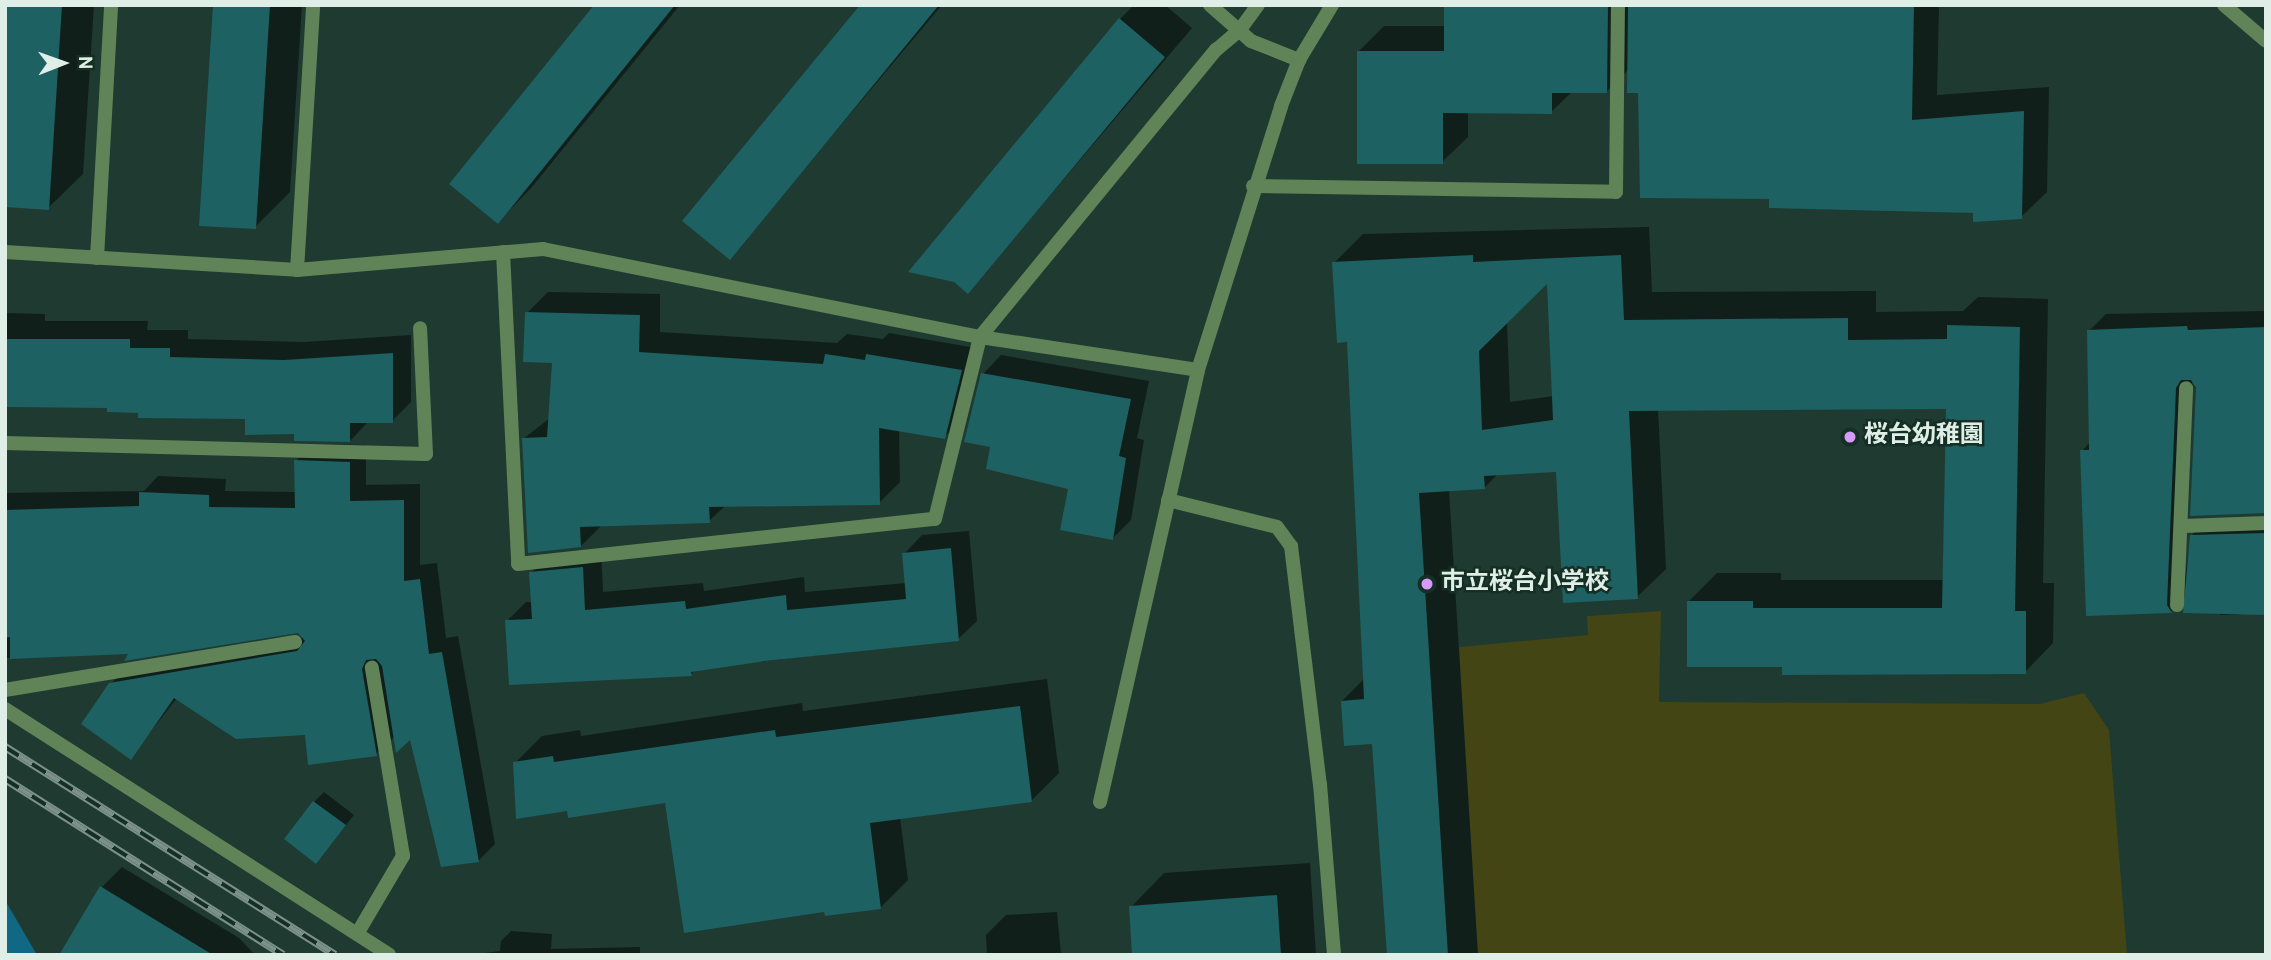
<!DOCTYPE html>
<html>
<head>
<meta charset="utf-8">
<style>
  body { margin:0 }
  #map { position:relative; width:2271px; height:960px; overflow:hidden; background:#1f3a30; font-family:Overpass,"Noto Sans JP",sans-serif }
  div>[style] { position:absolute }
  .green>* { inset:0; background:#434514 }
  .water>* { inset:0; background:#106884 }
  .shadow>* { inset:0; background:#0007 }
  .building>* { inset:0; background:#1d6163 }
  .lane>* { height:14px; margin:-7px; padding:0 7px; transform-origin:7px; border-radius:7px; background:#608458 }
  .street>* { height:14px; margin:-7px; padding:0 7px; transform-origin:7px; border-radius:7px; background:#608458 }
  .rail>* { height:8px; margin-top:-4px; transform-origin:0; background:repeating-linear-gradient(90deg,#152f26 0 16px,#7c9189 0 32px); box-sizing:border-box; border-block:2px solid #7c9189 }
  .dots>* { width:19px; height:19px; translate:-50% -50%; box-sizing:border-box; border:4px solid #152f26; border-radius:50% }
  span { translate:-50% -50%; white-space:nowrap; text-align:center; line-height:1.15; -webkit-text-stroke:5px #152f26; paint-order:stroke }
  .poi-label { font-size:24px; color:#dfefe8; font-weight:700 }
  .left { translate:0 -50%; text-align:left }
  .frame { position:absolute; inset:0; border:7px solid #dfefe8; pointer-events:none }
  .north { position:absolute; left:28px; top:28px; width:70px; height:70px; -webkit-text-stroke:5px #152f26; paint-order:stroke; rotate:89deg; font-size:19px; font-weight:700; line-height:28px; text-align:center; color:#dfefe8 }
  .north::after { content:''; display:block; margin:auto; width:24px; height:32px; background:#dfefe8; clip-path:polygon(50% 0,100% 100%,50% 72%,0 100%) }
</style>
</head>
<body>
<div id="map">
  <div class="green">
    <div style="clip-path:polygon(1661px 611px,1659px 702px,2040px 704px,2084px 693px,2109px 730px,2127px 955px,1478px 955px,1459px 647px,1588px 635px,1587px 616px)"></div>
  </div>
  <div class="water">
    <div style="clip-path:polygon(5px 900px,37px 955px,5px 955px)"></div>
  </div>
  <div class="shadow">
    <div style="clip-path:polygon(5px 5px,94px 5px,83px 174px,48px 208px)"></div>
    <div style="clip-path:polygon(214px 5px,302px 5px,290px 192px,255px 227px)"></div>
    <div style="clip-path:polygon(596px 5px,680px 5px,532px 187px,498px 222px)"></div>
    <div style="clip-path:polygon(862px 5px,942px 5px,729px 258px)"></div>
    <div style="clip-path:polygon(1134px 5px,1165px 5px,1192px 28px,968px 292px,1120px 19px)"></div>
    <div style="clip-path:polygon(1446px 5px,1939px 5px,1937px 95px,2049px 87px,2047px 192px,2021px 217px,1771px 197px,1639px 92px,1629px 69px,1607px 91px,1573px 91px,1551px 112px,1468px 111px,1468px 137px,1442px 162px,1359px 51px,1384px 26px,1446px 26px)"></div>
    <div style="clip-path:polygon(evenodd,1649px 227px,1652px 292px,1876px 291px,1876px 312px,1963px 311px,1978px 297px,2048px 299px,2043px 583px,2054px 583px,2053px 643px,2025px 672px,1784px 666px,1689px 601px,1717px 573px,1781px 573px,1781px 580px,1944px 580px,1947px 407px,1658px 409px,1666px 569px,1637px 597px,1558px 471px,1498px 474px,1484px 488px,1449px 490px,1478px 955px,1389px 955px,1374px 742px,1342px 701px,1365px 678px,1349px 341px,1334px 263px,1363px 234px,1649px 227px,1548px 280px,1554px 396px,1510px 402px,1507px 321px,1548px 280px)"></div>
    <div style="clip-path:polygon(548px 292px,660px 294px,660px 332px,837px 343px,847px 334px,883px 339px,889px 333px,982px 349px,965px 416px,944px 437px,899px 430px,900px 482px,879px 503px,726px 505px,709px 521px,602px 525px,581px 546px,523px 439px,550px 418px,554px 361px,527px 313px)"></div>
    <div style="clip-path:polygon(2266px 311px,2266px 512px,2192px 382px,2183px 590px,2191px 536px,2208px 519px,2266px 517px,2266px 613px,2220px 615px,2220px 609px,2186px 596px,2171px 611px,2088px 614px,2082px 451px,2090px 442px,2089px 331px,2106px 314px)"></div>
    <div style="clip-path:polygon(5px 313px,45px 314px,45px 321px,148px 321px,147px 330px,188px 330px,188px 339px,304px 342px,411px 335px,411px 402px,392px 421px,368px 422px,350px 441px,247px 417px,109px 406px,6px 405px)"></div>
    <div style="clip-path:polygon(1001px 355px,1149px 381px,1137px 438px,1144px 440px,1131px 520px,1113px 538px,1070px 488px,992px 445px,983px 374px)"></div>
    <div style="clip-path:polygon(313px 444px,366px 445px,366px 485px,420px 484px,420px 565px,437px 563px,446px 638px,458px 636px,495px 844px,478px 861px,411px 736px,395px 736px,376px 754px,177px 698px,131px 757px,111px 684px,128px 666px,304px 637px,298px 631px,132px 652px,5px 658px,5px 493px,144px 491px,158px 476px,226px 479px,225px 491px,296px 492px,296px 461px)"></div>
    <div style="clip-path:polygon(969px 531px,977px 621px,958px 639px,696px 669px,691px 674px,507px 621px,526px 602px,533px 602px,531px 573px,550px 555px,601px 549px,603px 592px,703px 583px,704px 591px,804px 577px,805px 592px,906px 583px,904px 554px,922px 535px)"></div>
    <div style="clip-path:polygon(1047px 679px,1059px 773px,1031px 801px,900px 817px,908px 880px,880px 908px,826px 910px,666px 801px,569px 809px,515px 763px,542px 736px,580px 730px,581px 736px,802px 703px,803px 711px)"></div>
    <div style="clip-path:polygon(324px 792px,354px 815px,316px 862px,314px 802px)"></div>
    <div style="clip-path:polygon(1310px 863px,1316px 955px,1134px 955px,1131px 907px,1164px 873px)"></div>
    <div style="clip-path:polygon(122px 867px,239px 938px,255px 955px,61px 955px,102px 887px)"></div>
    <div style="clip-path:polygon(1057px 912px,1061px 955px,987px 955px,986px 935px,1006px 915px)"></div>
    <div style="clip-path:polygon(511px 931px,552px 934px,551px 949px,640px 947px,640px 955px,470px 955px,500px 951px,501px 941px)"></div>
  </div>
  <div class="building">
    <div style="clip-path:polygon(5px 5px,62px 5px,49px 210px,5px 207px)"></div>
    <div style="clip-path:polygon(213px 5px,270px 5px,256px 229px,199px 226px)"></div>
    <div style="clip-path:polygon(594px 5px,675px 5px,498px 224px,449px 184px)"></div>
    <div style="clip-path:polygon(860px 5px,939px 5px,730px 260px,682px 221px)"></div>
    <div style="clip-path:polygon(1444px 5px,1608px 5px,1607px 93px,1552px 93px,1552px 114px,1443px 113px,1443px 164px,1357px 164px,1357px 51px,1444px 51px)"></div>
    <div style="clip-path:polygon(1628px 5px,1914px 5px,1912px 120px,2024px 111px,2022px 219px,1973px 222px,1973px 213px,1769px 208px,1769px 199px,1640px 198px,1638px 93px,1627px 93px)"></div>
    <div style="clip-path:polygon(1119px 18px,1165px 57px,968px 294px,954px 282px,908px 272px)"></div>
    <div style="clip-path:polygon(evenodd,1473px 255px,1473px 262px,1621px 255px,1624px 320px,1848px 318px,1848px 340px,1947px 339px,1947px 325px,2020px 327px,2015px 611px,2026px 611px,2026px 674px,1782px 675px,1782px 667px,1687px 667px,1687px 601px,1753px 601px,1753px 608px,1942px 608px,1946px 409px,1629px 411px,1638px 599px,1563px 603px,1556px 472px,1484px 476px,1485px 489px,1419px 493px,1448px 955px,1387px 955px,1372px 744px,1344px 746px,1341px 701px,1364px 699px,1347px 342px,1337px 343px,1332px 262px,1473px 255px,1547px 284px,1553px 420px,1482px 430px,1479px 351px,1547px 284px)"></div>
    <div style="clip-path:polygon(525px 312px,640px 315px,639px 352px,823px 364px,825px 354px,865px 360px,866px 354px,962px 370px,945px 439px,879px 428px,880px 505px,709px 507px,710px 523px,580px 527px,581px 547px,528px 553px,522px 438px,547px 437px,552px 363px,523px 362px)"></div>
    <div style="clip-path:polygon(2187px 326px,2188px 330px,2266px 327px,2266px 513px,2190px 516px,2196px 388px,2191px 380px,2181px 380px,2176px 388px,2167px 605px,2172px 613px,2086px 616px,2080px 450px,2089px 450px,2087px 330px)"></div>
    <div style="clip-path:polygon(5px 339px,130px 339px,130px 348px,170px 348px,170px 357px,284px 360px,393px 353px,393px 423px,350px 423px,350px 442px,294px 441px,294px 434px,245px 435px,245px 419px,138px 418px,138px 413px,107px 412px,107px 408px,5px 407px)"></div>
    <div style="clip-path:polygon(981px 373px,1131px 399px,1119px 456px,1126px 458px,1113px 540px,1060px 530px,1068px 489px,986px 469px,990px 447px,964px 442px)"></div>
    <div style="clip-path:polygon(294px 460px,350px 462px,350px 501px,404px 500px,404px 581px,420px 579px,429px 654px,442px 652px,479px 862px,441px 867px,410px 740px,396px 753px,382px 666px,376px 659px,366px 660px,362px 669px,377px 756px,308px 765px,305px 735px,236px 739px,174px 698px,131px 760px,81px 724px,109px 683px,297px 651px,305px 641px,298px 633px,124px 661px,128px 654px,10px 659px,10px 637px,5px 638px,5px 510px,139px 506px,139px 492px,209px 495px,209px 507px,295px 508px)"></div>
    <div style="clip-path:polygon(2266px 533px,2266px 615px,2183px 613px,2190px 535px)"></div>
    <div style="clip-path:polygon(951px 548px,959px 641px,765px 661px,691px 672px,692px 676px,509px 685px,505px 620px,532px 619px,529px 572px,583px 567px,585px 610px,685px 601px,686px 609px,786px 595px,787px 610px,906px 599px,902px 553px)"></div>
    <div style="clip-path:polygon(1020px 706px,1032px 802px,870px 823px,881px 909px,825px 916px,824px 912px,684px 933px,665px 803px,568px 818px,567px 811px,516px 819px,513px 762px,553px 756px,554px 762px,775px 730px,776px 737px)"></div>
    <div style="clip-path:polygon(313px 801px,346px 825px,316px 864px,284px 839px)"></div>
    <div style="clip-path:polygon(100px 886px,213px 955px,59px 955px)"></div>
    <div style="clip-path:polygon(1277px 895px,1281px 955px,1132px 955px,1129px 906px)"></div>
  </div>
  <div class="lane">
    <div style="left:97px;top:258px;width:253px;rotate:-86.8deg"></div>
    <div style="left:297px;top:270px;width:265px;rotate:-86.5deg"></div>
    <div style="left:980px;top:337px;width:372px;rotate:-50.6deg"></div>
    <div style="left:1216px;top:50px;width:30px;rotate:-40deg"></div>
    <div style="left:1239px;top:31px;width:32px;rotate:-54deg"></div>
    <div style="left:1168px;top:500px;width:112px;rotate:13.9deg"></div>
    <div style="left:1277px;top:527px;width:24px;rotate:54deg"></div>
    <div style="left:1291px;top:546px;width:240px;rotate:83.1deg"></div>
    <div style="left:1320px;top:784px;width:172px;rotate:85.3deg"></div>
  </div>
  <div class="street">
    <div style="left:1210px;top:5px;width:55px;rotate:41.3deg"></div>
    <div style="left:1251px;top:41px;width:52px;rotate:21.6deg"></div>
    <div style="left:2224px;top:5px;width:55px;rotate:40.6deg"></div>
    <div style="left:1253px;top:186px;width:363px;rotate:0.9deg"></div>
    <div style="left:1616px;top:192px;width:187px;rotate:-89.4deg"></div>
    <div style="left:5px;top:252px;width:293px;rotate:3.5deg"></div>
    <div style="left:297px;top:270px;width:247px;rotate:-4.9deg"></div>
    <div style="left:543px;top:249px;width:446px;rotate:11.4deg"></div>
    <div style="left:980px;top:337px;width:220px;rotate:8.6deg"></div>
    <div style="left:503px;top:252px;width:312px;rotate:87.2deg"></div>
    <div style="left:518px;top:564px;width:419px;rotate:-6.2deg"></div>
    <div style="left:935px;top:519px;width:187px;rotate:-76.1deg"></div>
    <div style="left:5px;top:443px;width:421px;rotate:1.5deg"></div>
    <div style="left:426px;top:454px;width:126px;rotate:-92.7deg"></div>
    <div style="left:2183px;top:526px;width:83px;rotate:-2.1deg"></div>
    <div style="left:2177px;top:605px;width:217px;rotate:-87.6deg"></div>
    <div style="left:5px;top:690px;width:294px;rotate:-9.4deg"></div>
    <div style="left:5px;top:709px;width:456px;rotate:32.6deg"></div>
    <div style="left:1100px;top:802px;width:443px;rotate:-77.2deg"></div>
    <div style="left:1198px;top:370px;width:277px;rotate:-72.5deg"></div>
    <div style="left:1281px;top:106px;width:49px;rotate:-68.6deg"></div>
    <div style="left:1299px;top:60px;width:64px;rotate:-59deg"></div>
    <div style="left:357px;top:934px;width:91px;rotate:-59.5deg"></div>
    <div style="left:403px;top:856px;width:191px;rotate:-99.4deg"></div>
  </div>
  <div class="rail">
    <div style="left:5px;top:747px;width:390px;rotate:32.2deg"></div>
    <div style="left:5px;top:779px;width:329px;rotate:32.3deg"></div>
  </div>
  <div class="dots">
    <div style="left:1850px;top:437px;background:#d69bf9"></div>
    <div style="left:1427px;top:584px;background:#d69bf9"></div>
  </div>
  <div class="poi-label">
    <span class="left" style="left:1864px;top:437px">桜台幼稚園</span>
    <span class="left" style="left:1441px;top:584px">市立桜台小学校</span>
  </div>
  <div class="frame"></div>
  <div class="north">N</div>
</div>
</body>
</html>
